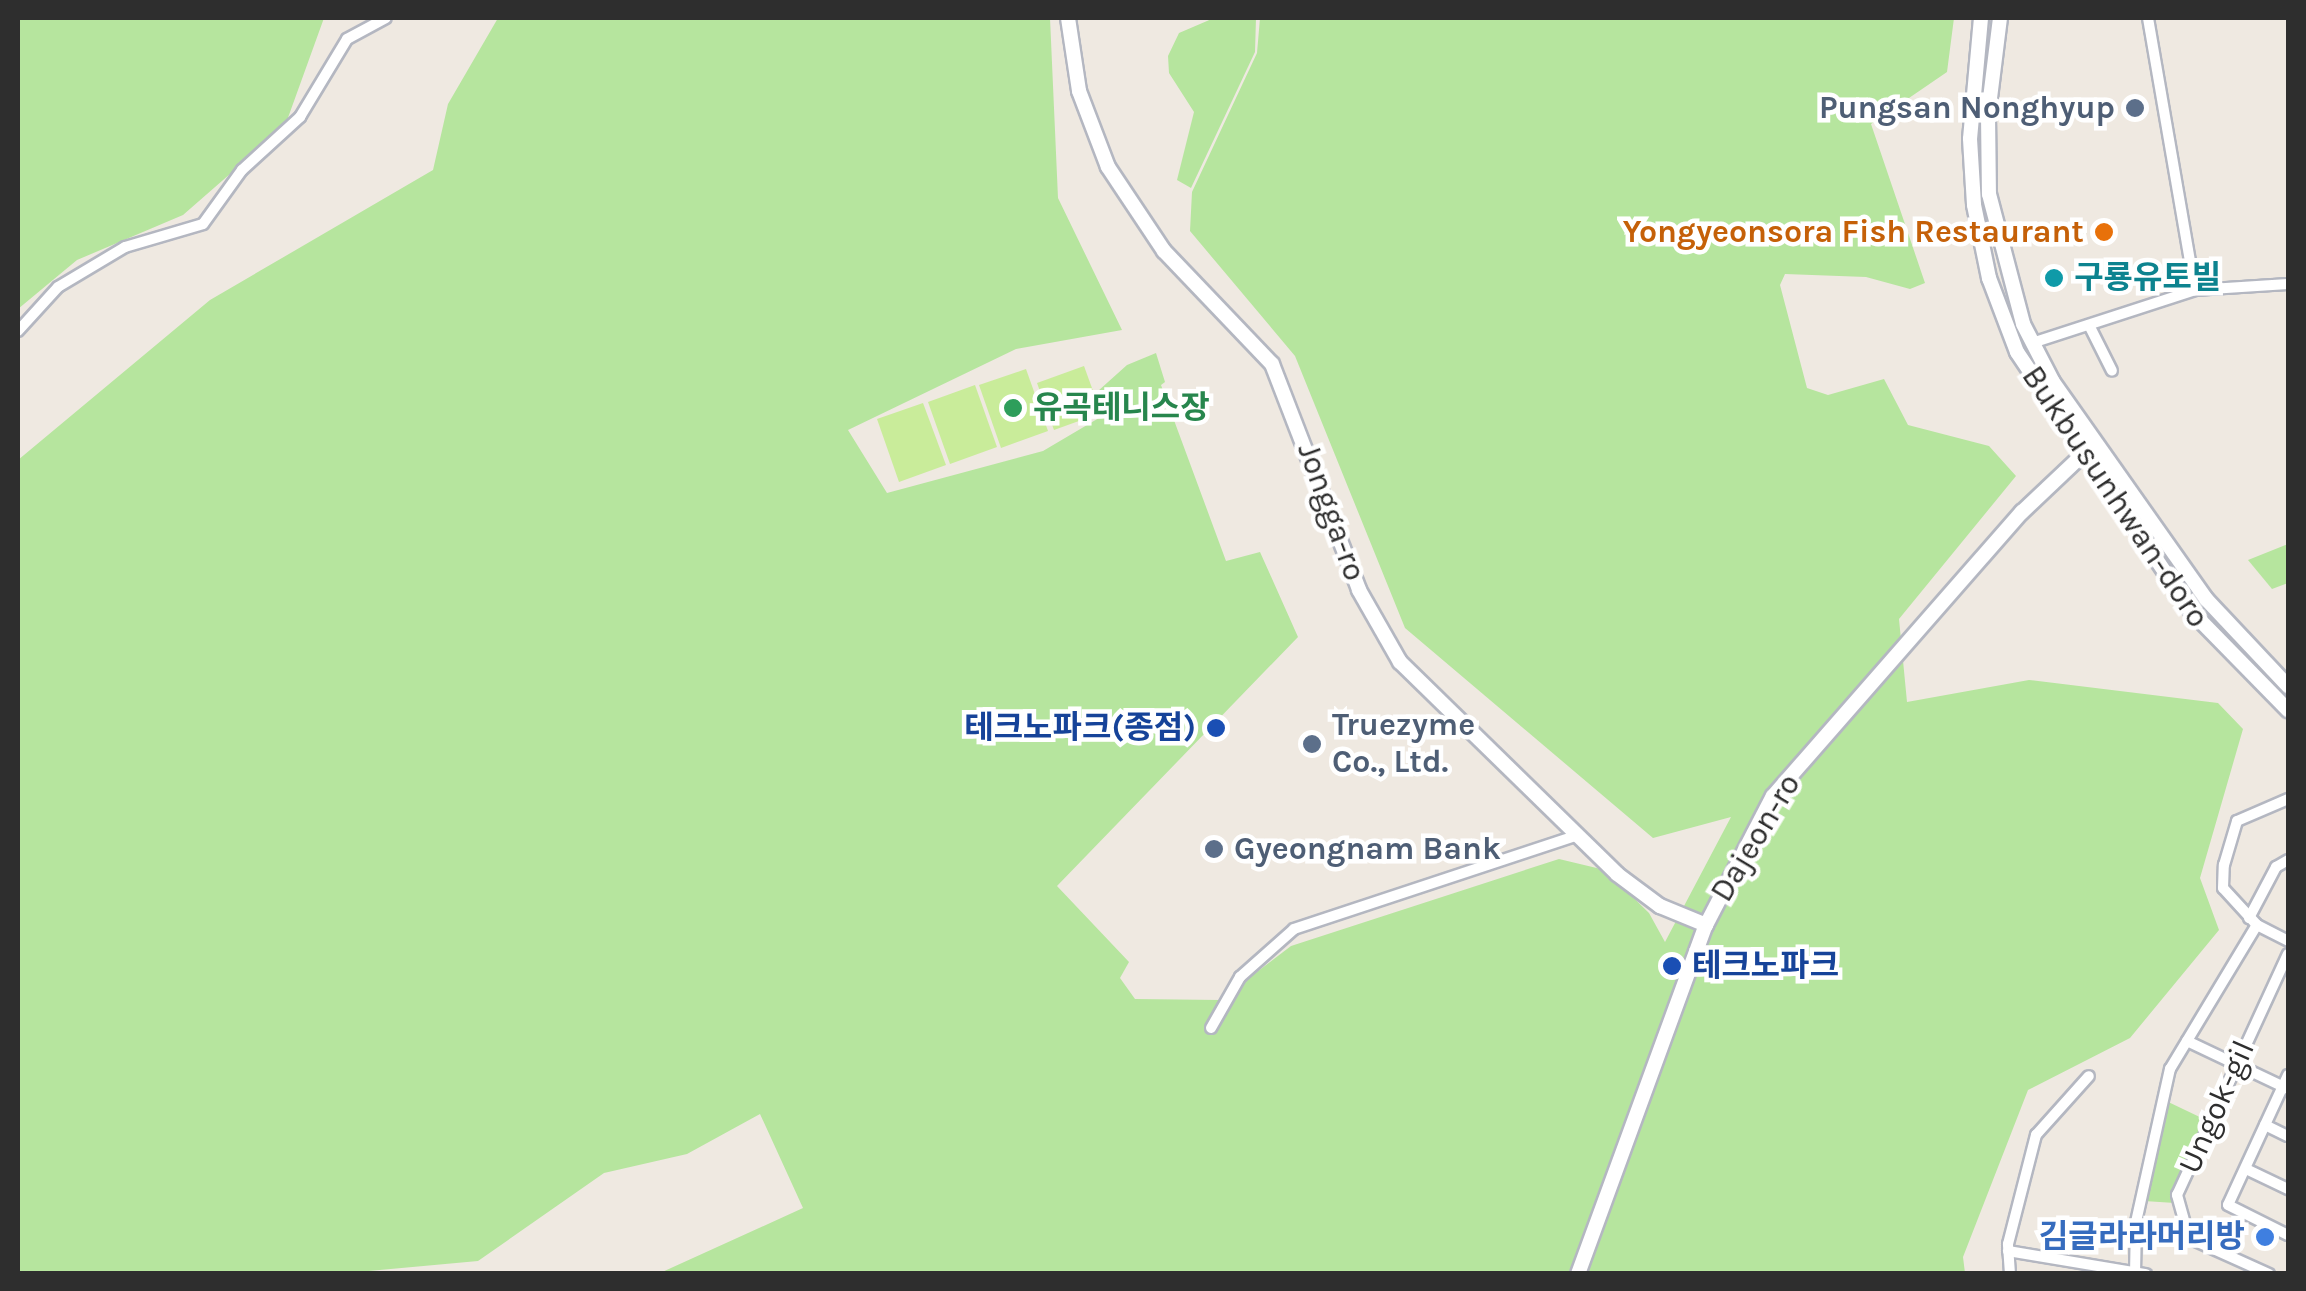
<!DOCTYPE html>
<html>
<head>
<meta charset="utf-8">
<style>
  body { margin:0 }
  #map { position:relative; width:2306px; height:1291px; overflow:hidden; background:#efe9e1; font-family:Karla,"Noto Sans KR",sans-serif }
  div>[style] { position:absolute }
  .green>* { inset:0; background:#b6e59e }
  .pitch>* { inset:0; background:#c9ec9a }
  .roads { filter:drop-shadow(2px 0 #b4b7c1) drop-shadow(-2px 0 #b4b7c1) drop-shadow(0 2px #b4b7c1) drop-shadow(0 -2px #b4b7c1) }
  .minor>* { height:10px; margin:-5px; padding:0 5px; transform-origin:5px; border-radius:5px; background:#fff }
  .secondary>* { height:14px; margin:-7px; padding:0 7px; transform-origin:7px; border-radius:7px; background:#fff }
  .dots>* { width:28px; height:28px; translate:-50% -50%; box-sizing:border-box; border:5px solid #fff; border-radius:50% }
  span { translate:-50% -50%; white-space:nowrap; text-align:center; line-height:1.15; -webkit-text-stroke:9px #fff; paint-order:stroke }
  .service-label { font-size:32px; color:#4e5e75; font-weight:700 }
  .right { translate:-100% -50%; text-align:right }
  .left { translate:0 -50%; text-align:left }
  .food-label { font-size:32px; color:#c56008; font-weight:700 }
  .culture-label { font-size:32px; color:#0d838f; font-weight:700 }
  .leisure-label { font-size:32px; color:#27864d; font-weight:700 }
  .street-label { font-size:32px; color:#2e2e2e }
  .transit-label { font-size:32px; color:#164399; font-weight:700 }
  .shop-label { font-size:32px; color:#366cbe; font-weight:700 }
  .frame { position:absolute; inset:0; border:20px solid #2e2e2e; pointer-events:none }
</style>
</head>
<body>
<div id="map">
  <div class="green">
    <div style="clip-path:polygon(18px 18px,324px 18px,285px 126px,183px 215px,77px 260px,18px 309px)"></div>
    <div style="clip-path:polygon(498px 18px,1050px 18px,1058px 198px,1122px 330px,1016px 349px,848px 430px,887px 493px,1043px 451px,1104px 415px,1098px 391px,1127px 365px,1156px 353px,1165px 382px,1161px 385px,1226px 561px,1260px 552px,1298px 637px,1057px 886px,1129px 962px,1120px 978px,1135px 999px,1220px 1000px,1291px 946px,1559px 859px,1605px 870px,1649px 913px,1665px 942px,1731px 817px,1653px 838px,1405px 628px,1295px 356px,1190px 231px,1192px 192px,1257px 53px,1260px 18px,1954px 18px,1947px 72px,1871px 124px,1925px 283px,1910px 289px,1866px 277px,1785px 274px,1780px 285px,1807px 388px,1828px 395px,1884px 379px,1908px 425px,1989px 446px,2016px 476px,1899px 619px,1907px 702px,2029px 680px,2218px 703px,2243px 729px,2200px 878px,2219px 930px,2130px 1038px,2028px 1090px,1963px 1257px,1965px 1273px,660px 1273px,803px 1208px,760px 1114px,687px 1154px,604px 1173px,478px 1261px,336px 1274px,18px 1274px,18px 460px,210px 300px,433px 170px,448px 104px)"></div>
    <div style="clip-path:polygon(1214px 18px,1256px 18px,1255px 52px,1191px 188px,1177px 180px,1194px 112px,1169px 73px,1168px 56px,1179px 33px)"></div>
    <div style="clip-path:polygon(2288px 544px,2288px 583px,2272px 589px,2248px 560px)"></div>
    <div style="clip-path:polygon(2162px 1099px,2206px 1120px,2175px 1203px,2144px 1201px)"></div>
  </div>
  <div class="pitch">
    <div style="clip-path:polygon(1084px 366px,1101px 413px,1054px 430px,1037px 383px)"></div>
    <div style="clip-path:polygon(1026px 369px,1048px 431px,1001px 448px,979px 385px)"></div>
    <div style="clip-path:polygon(975px 385px,997px 447px,950px 464px,928px 402px)"></div>
    <div style="clip-path:polygon(923px 403px,946px 465px,899px 482px,877px 419px)"></div>
  </div>
  <div class="roads">
    <div class="minor">
      <div style="left:2148px;top:18px;width:276px;rotate:80.2deg"></div>
      <div style="left:2089px;top:325px;width:51px;rotate:63.4deg"></div>
      <div style="left:18px;top:331px;width:59px;rotate:-47.7deg"></div>
      <div style="left:58px;top:287px;width:78px;rotate:-30.8deg"></div>
      <div style="left:125px;top:247px;width:81px;rotate:-16.4deg"></div>
      <div style="left:203px;top:224px;width:67px;rotate:-54.2deg"></div>
      <div style="left:242px;top:170px;width:79px;rotate:-42.4deg"></div>
      <div style="left:300px;top:117px;width:91px;rotate:-58.9deg"></div>
      <div style="left:347px;top:39px;width:44px;rotate:-28.3deg"></div>
      <div style="left:2032px;top:343px;width:171px;rotate:-18deg"></div>
      <div style="left:2195px;top:290px;width:93px;rotate:-3.7deg"></div>
      <div style="left:2249px;top:918px;width:58px;rotate:-62.1deg"></div>
      <div style="left:2276px;top:867px;width:14px;rotate:-30deg"></div>
      <div style="left:2257px;top:925px;width:50px;rotate:-132.6deg"></div>
      <div style="left:2223px;top:888px;width:23px;rotate:-88deg"></div>
      <div style="left:2224px;top:865px;width:46px;rotate:-73.5deg"></div>
      <div style="left:2237px;top:821px;width:56px;rotate:-23.3deg"></div>
      <div style="left:1211px;top:1028px;width:59px;rotate:-60.4deg"></div>
      <div style="left:1240px;top:977px;width:72px;rotate:-41.6deg"></div>
      <div style="left:1294px;top:929px;width:296px;rotate:-18.3deg"></div>
      <div style="left:2187px;top:1041px;width:112px;rotate:25.4deg"></div>
      <div style="left:2288px;top:1075px;width:143px;rotate:114.8deg"></div>
      <div style="left:2228px;top:1205px;width:67px;rotate:26.6deg"></div>
      <div style="left:2265px;top:1125px;width:25px;rotate:26deg"></div>
      <div style="left:2246px;top:1169px;width:47px;rotate:25.5deg"></div>
      <div style="left:2008px;top:1251px;width:140px;rotate:9.5deg"></div>
      <div style="left:2010px;top:1274px;width:30px;rotate:-94deg"></div>
      <div style="left:2008px;top:1244px;width:113px;rotate:-75.6deg"></div>
      <div style="left:2036px;top:1135px;width:79px;rotate:-48.1deg"></div>
      <div style="left:2135px;top:1274px;width:52px;rotate:-88.9deg"></div>
      <div style="left:2136px;top:1222px;width:157px;rotate:-77.5deg"></div>
      <div style="left:2170px;top:1069px;width:168px;rotate:-58.9deg"></div>
      <div style="left:2257px;top:925px;width:35px;rotate:27deg"></div>
      <div style="left:2269px;top:1274px;width:88px;rotate:-155.8deg"></div>
      <div style="left:2189px;top:1238px;width:45px;rotate:-105.6deg"></div>
      <div style="left:2177px;top:1195px;width:265px;rotate:-65.3deg"></div>
    </div>
    <div class="secondary">
      <div style="left:1068px;top:18px;width:74px;rotate:81.4deg"></div>
      <div style="left:1079px;top:91px;width:81px;rotate:69.1deg"></div>
      <div style="left:1108px;top:167px;width:101px;rotate:56.3deg"></div>
      <div style="left:1164px;top:251px;width:156px;rotate:46.3deg"></div>
      <div style="left:1272px;top:364px;width:242px;rotate:68.9deg"></div>
      <div style="left:1359px;top:590px;width:83px;rotate:60.3deg"></div>
      <div style="left:1400px;top:662px;width:303px;rotate:44.3deg"></div>
      <div style="left:1617px;top:874px;width:54px;rotate:36.7deg"></div>
      <div style="left:1660px;top:906px;width:50px;rotate:22.4deg"></div>
      <div style="left:1981px;top:18px;width:121px;rotate:95.2deg"></div>
      <div style="left:1970px;top:139px;width:66px;rotate:86.5deg"></div>
      <div style="left:1974px;top:205px;width:75px;rotate:78.4deg"></div>
      <div style="left:1989px;top:278px;width:79px;rotate:69.3deg"></div>
      <div style="left:2017px;top:352px;width:312px;rotate:56.1deg"></div>
      <div style="left:2191px;top:611px;width:139px;rotate:45.6deg"></div>
      <div style="left:2000px;top:18px;width:98px;rotate:97.1deg"></div>
      <div style="left:1988px;top:115px;width:79px;rotate:89.3deg"></div>
      <div style="left:1989px;top:194px;width:134px;rotate:75.3deg"></div>
      <div style="left:2023px;top:324px;width:65px;rotate:62.7deg"></div>
      <div style="left:2053px;top:382px;width:266px;rotate:54.8deg"></div>
      <div style="left:2206px;top:599px;width:120px;rotate:46.7deg"></div>
      <div style="left:1578px;top:1274px;width:372px;rotate:-69.9deg"></div>
      <div style="left:1706px;top:925px;width:145px;rotate:-62.6deg"></div>
      <div style="left:1773px;top:796px;width:378px;rotate:-48.8deg"></div>
      <div style="left:2022px;top:512px;width:100px;rotate:-43.4deg"></div>
    </div>
  </div>
  <div class="dots">
    <div style="left:2135px;top:108px;background:#5c6f8a"></div>
    <div style="left:2104px;top:232px;background:#e8710a"></div>
    <div style="left:2054px;top:278px;background:#0f9aa8"></div>
    <div style="left:1013px;top:408px;background:#2e9e5b"></div>
    <div style="left:1216px;top:728px;background:#1a4fb4"></div>
    <div style="left:1312px;top:744px;background:#5c6f8a"></div>
    <div style="left:1214px;top:849px;background:#5c6f8a"></div>
    <div style="left:1672px;top:966px;background:#1a4fb4"></div>
    <div style="left:2265px;top:1237px;background:#3f7fe0"></div>
  </div>
  <div class="service-label">
    <span class="right" style="left:2115px;top:108px">Pungsan Nonghyup</span>
    <span class="left" style="left:1332px;top:744px">Truezyme<br>Co., Ltd.</span>
    <span class="left" style="left:1234px;top:849px">Gyeongnam Bank</span>
  </div>
  <div class="food-label">
    <span class="right" style="left:2084px;top:232px">Yongyeonsora Fish Restaurant</span>
  </div>
  <div class="culture-label">
    <span class="left" style="left:2074px;top:278px">구룡유토빌</span>
  </div>
  <div class="leisure-label">
    <span class="left" style="left:1033px;top:408px">유곡테니스장</span>
  </div>
  <div class="street-label">
    <span style="left:2115px;top:497px;rotate:56deg">Bukbusunhwan-doro</span>
    <span style="left:1331px;top:512px;rotate:70deg">Jongga-ro</span>
    <span style="left:1756px;top:838px;rotate:-59deg">Dajeon-ro</span>
    <span style="left:2217px;top:1107px;rotate:-66deg">Ungok-gil</span>
  </div>
  <div class="transit-label">
    <span class="right" style="left:1196px;top:728px">테크노파크(종점)</span>
    <span class="left" style="left:1692px;top:966px">테크노파크</span>
  </div>
  <div class="shop-label">
    <span class="right" style="left:2245px;top:1237px">김글라라머리방</span>
  </div>
  <div class="frame"></div>
</div>
</body>
</html>
